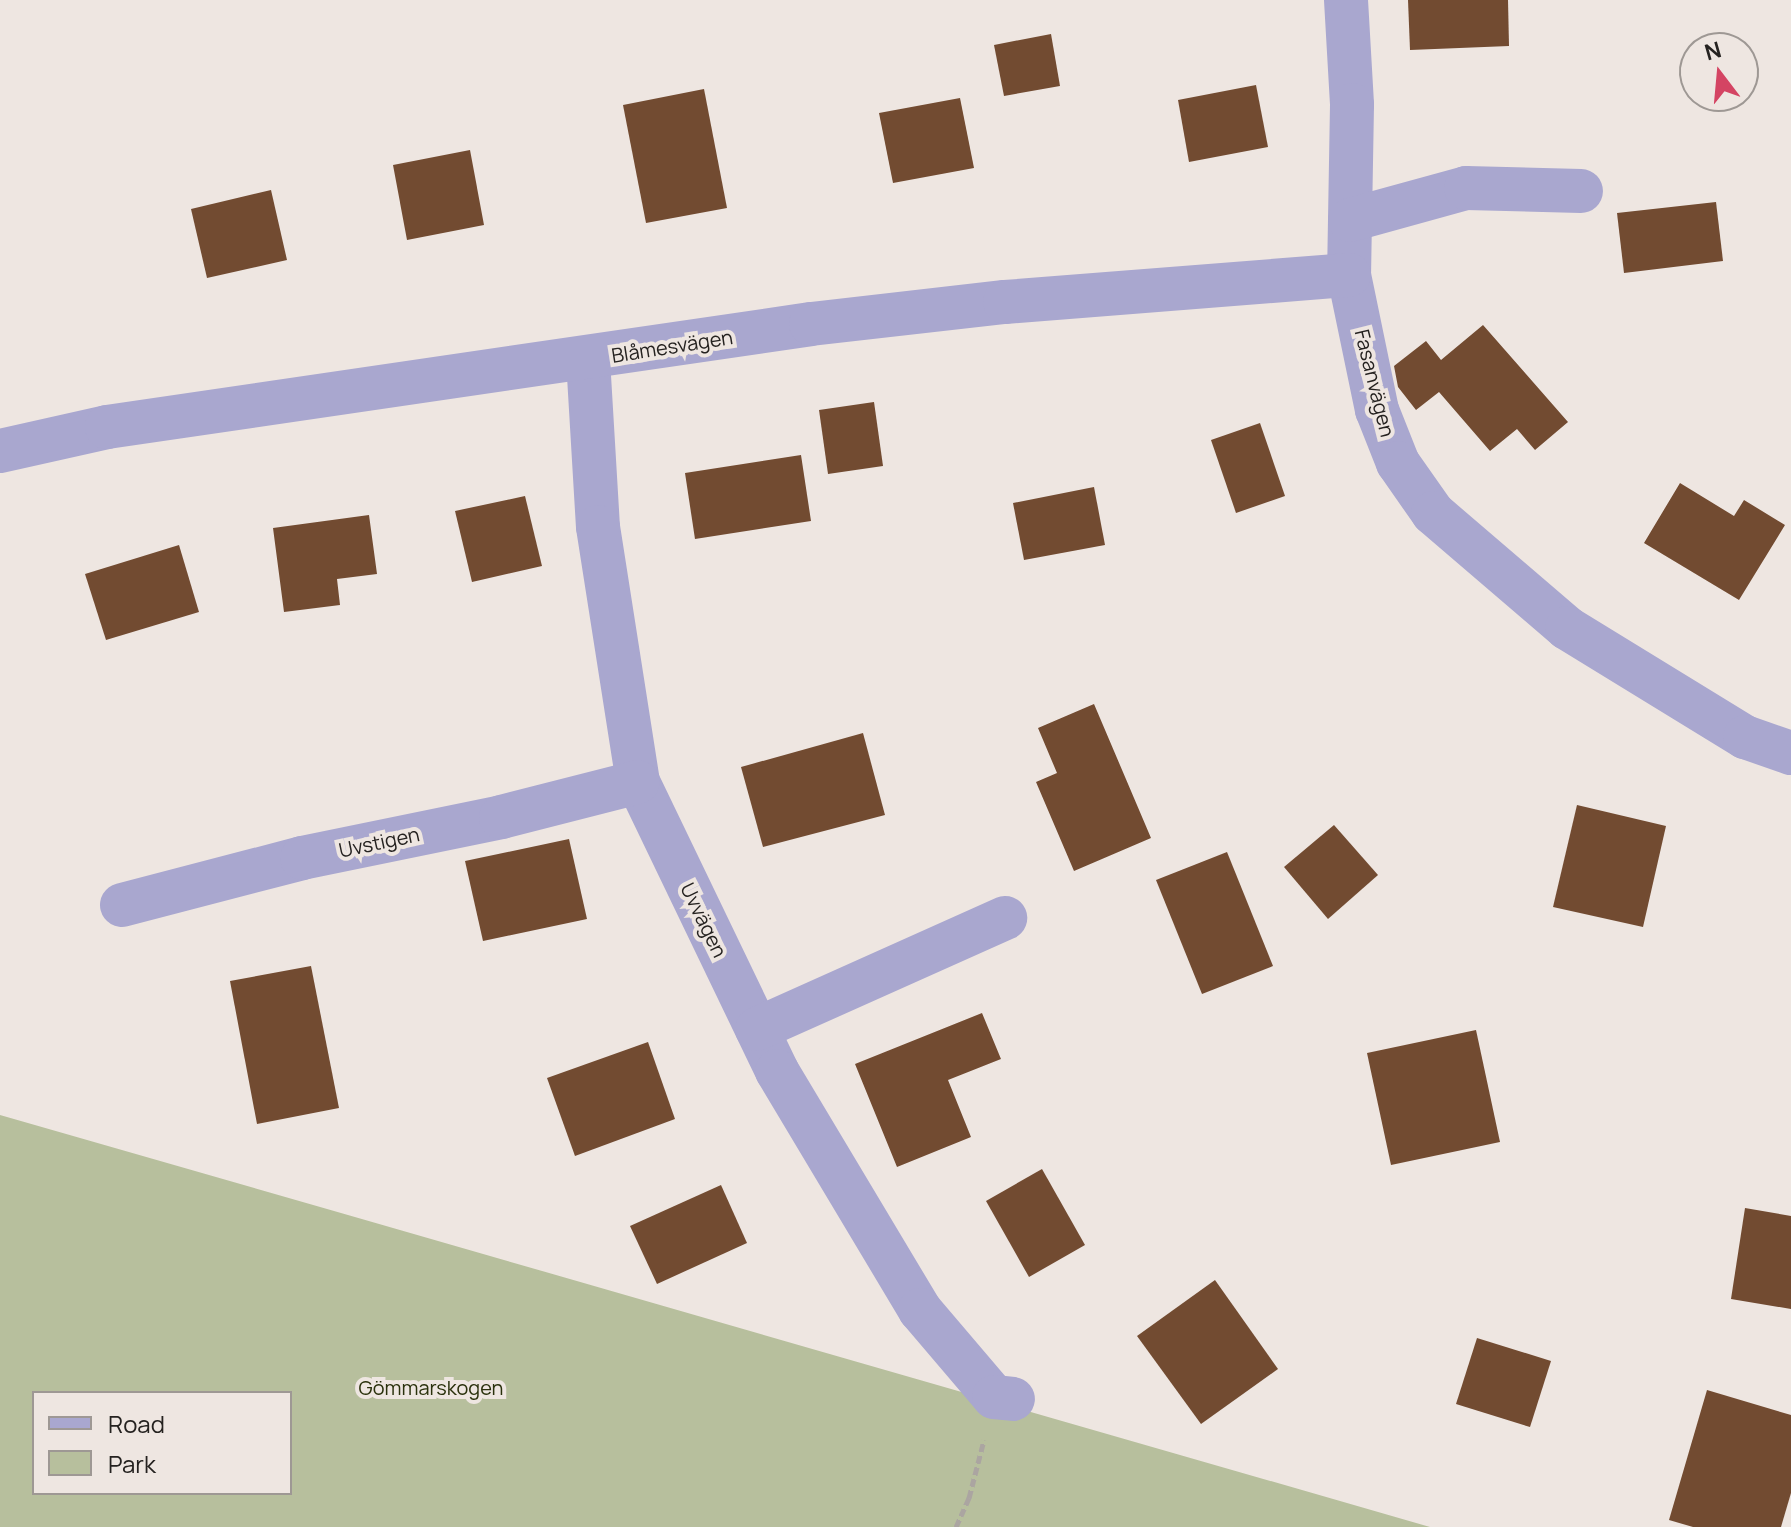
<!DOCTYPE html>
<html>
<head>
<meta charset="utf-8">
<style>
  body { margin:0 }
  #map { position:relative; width:1791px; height:1527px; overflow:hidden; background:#eee6e1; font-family:Manrope,sans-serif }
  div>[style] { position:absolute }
  .green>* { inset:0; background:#b7bf9d }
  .building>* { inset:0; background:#724b31 }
  .path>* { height:5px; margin-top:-2.5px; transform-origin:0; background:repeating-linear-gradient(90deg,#aba5a1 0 8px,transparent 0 12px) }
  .minor>* { height:44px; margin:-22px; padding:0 22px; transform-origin:22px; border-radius:22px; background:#a9a7cf }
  span { translate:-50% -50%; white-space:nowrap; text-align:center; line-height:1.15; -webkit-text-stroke:8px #eee6e1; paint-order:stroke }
  .street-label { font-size:20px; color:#252220 }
  .park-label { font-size:20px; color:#2a310c }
  .legend { position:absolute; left:32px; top:1391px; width:260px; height:104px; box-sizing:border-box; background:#eee6e1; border:2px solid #9e9894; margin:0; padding:10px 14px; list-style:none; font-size:24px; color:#252220 }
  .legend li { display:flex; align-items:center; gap:16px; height:40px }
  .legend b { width:40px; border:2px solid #9e9894 }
  .north { position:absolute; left:1679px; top:32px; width:80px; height:80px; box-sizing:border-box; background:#eee6e1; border:2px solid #9e9894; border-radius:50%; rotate:344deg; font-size:22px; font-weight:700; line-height:32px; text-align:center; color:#252220 }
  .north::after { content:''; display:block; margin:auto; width:28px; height:36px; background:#d44463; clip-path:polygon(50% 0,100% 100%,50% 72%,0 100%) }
</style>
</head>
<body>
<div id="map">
  <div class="green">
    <div style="clip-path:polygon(evenodd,0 1115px,341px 1213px,1430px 1527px,0 1527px,0 1115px,34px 1393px,290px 1393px,290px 1493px,34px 1493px,34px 1393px)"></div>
  </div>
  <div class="building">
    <div style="clip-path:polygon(1408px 0,1508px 0,1509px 46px,1410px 50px)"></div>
    <div style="clip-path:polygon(1051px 34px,1060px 86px,1004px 96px,994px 45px)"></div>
    <div style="clip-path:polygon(1256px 85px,1268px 147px,1189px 162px,1178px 100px)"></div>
    <div style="clip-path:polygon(704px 89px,727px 208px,646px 223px,623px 105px)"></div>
    <div style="clip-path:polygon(960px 98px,974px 168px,893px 183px,879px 113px)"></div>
    <div style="clip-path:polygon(470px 150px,484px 225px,407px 240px,393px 165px)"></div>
    <div style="clip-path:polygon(271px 190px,287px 260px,207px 278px,191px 209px)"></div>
    <div style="clip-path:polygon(1716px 202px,1723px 261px,1624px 273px,1617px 213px)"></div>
    <div style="clip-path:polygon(1483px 325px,1568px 422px,1535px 450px,1517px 429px,1490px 451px,1439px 392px,1416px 410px,1398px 387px,1394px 366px,1426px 341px,1441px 360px)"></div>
    <div style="clip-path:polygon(874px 402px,883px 466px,828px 474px,819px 410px)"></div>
    <div style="clip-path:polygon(1260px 423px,1285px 496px,1236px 513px,1211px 440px)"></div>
    <div style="clip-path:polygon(801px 455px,811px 521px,695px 539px,685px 473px)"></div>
    <div style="clip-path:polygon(1680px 483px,1734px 516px,1744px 500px,1785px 525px,1739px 600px,1644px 543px)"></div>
    <div style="clip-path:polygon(1094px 487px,1105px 545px,1024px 560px,1013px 503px)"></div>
    <div style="clip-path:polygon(525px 496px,542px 566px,472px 582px,455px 511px)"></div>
    <div style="clip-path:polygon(369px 515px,377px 574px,337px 579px,340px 605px,284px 612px,273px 528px)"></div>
    <div style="clip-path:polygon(179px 545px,199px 612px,106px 640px,85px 574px)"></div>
    <div style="clip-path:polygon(1094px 704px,1151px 838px,1074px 871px,1036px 782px,1057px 773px,1038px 728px)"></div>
    <div style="clip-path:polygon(863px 733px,885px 815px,763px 847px,741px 767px)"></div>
    <div style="clip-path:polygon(1577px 805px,1666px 826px,1643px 927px,1553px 907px)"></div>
    <div style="clip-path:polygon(1334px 825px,1378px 875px,1328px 919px,1284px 867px)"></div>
    <div style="clip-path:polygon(569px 839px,587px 919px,483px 941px,465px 861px)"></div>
    <div style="clip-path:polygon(1227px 852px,1273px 966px,1202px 994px,1156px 880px)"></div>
    <div style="clip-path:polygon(311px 966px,339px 1108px,257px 1124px,230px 981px)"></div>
    <div style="clip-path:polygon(982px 1013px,1001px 1059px,948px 1080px,971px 1137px,897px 1167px,855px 1064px)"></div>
    <div style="clip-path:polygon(1476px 1030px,1500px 1142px,1391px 1165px,1367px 1053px)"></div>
    <div style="clip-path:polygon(648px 1042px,675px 1119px,575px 1156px,547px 1078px)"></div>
    <div style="clip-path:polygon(1042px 1169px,1085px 1245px,1029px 1277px,986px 1201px)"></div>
    <div style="clip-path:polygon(721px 1185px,747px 1243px,657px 1284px,630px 1226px)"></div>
    <div style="clip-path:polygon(1745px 1208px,1791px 1216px,1791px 1309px,1731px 1299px)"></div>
    <div style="clip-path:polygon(1215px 1280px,1278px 1369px,1201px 1424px,1137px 1336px)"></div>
    <div style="clip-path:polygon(1477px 1338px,1551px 1361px,1530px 1427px,1456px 1404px)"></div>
    <div style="clip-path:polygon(1707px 1390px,1791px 1415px,1791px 1493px,1781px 1527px,1693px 1527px,1669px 1520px)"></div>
  </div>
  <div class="path">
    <div style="left:956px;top:1527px;width:32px;rotate:-66deg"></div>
    <div style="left:969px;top:1498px;width:60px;rotate:-75.5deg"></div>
  </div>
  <div class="minor">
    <div style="left:1346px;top:0;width:105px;rotate:86.7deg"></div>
    <div style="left:1352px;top:105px;width:170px;rotate:91deg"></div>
    <div style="left:1349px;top:275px;width:138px;rotate:78.3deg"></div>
    <div style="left:1377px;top:410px;width:57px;rotate:68.4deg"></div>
    <div style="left:1398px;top:463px;width:61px;rotate:55deg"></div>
    <div style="left:1433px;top:513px;width:177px;rotate:40.6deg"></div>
    <div style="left:1567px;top:628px;width:209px;rotate:31.5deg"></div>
    <div style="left:1745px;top:737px;width:49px;rotate:19.2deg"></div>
    <div style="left:1350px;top:220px;width:120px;rotate:-15.4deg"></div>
    <div style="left:1466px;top:188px;width:115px;rotate:1.5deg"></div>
    <div style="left:588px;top:359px;width:168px;rotate:86.6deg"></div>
    <div style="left:598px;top:527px;width:258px;rotate:81.1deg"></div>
    <div style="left:638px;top:782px;width:321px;rotate:64.3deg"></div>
    <div style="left:777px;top:1071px;width:279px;rotate:59.1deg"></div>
    <div style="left:920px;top:1310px;width:114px;rotate:49.6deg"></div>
    <div style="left:994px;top:1397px;width:19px;rotate:6deg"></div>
    <div style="left:0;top:451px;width:110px;rotate:-12.6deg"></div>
    <div style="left:107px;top:427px;width:711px;rotate:-8.32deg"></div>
    <div style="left:811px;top:324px;width:195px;rotate:-6.5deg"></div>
    <div style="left:1005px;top:302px;width:345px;rotate:-4.5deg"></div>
    <div style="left:122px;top:905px;width:186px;rotate:-14.6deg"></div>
    <div style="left:302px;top:858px;width:203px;rotate:-11.6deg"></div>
    <div style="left:501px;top:817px;width:141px;rotate:-14.3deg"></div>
    <div style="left:757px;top:1029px;width:272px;rotate:-24.1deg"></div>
  </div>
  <div class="street-label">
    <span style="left:672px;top:346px;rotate:-9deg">Blåmesvägen</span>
    <span style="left:1375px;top:383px;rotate:76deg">Fasanvägen</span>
    <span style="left:379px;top:842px;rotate:-12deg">Uvstigen</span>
    <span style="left:704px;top:920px;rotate:64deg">Uvvägen</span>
  </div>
  <div class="park-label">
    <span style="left:431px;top:1387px">Gömmarskogen</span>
  </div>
  <ul class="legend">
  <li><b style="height:10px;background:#a9a7cf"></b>Road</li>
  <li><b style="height:22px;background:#b7bf9d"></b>Park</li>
  </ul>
  <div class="north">N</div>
</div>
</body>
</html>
